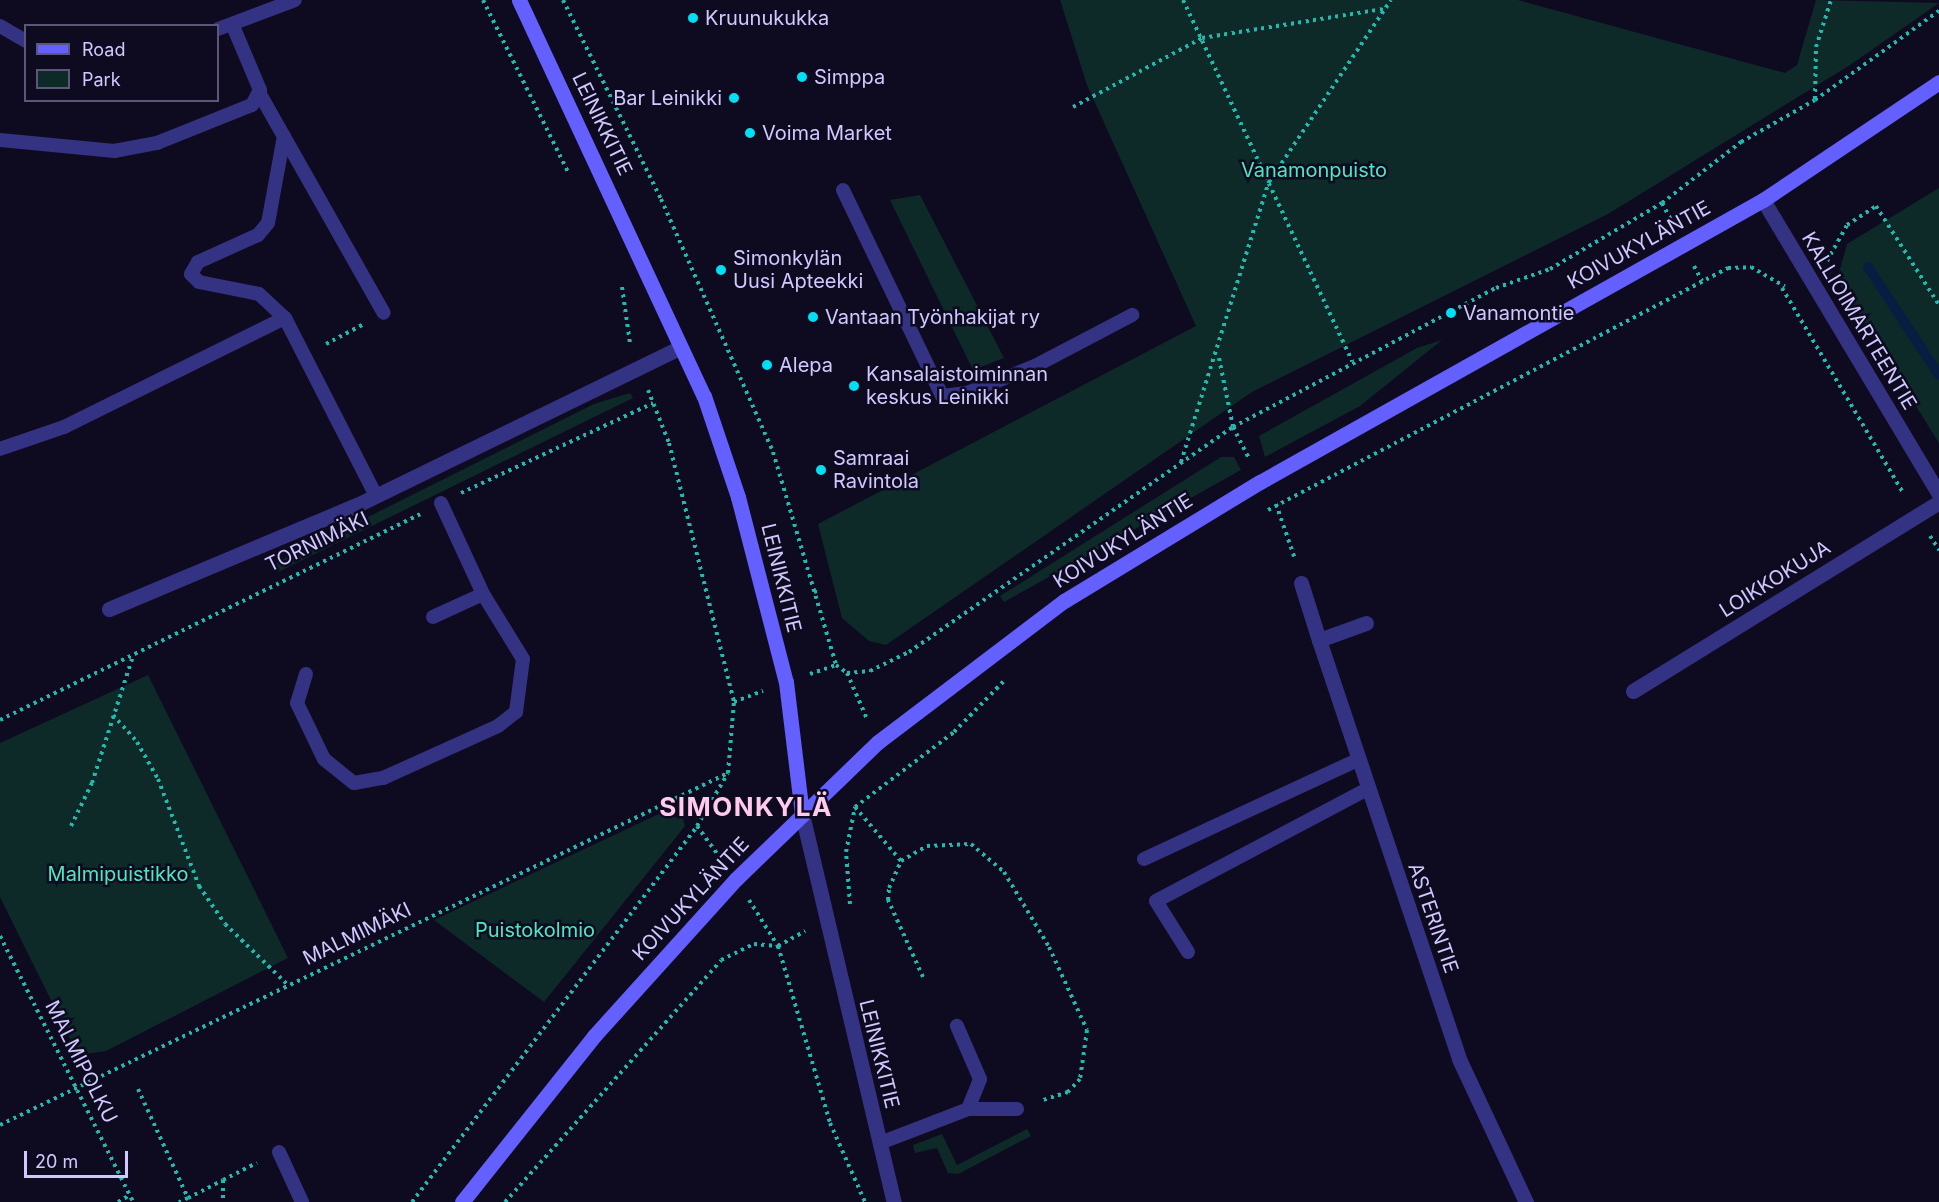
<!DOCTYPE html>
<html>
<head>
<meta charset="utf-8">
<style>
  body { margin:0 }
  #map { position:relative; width:1939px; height:1202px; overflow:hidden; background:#0e0b20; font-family:Inter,sans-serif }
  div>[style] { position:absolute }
  .green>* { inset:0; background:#0d2a29 }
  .stream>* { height:10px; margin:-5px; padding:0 5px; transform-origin:5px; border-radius:5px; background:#071e42 }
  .path>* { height:4px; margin-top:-2px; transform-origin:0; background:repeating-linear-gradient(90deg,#24b9ae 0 3px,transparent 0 7.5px) }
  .lane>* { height:14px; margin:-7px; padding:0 7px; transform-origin:7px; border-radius:7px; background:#343283 }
  .street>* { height:15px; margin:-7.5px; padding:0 7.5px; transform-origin:7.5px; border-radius:7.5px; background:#343283 }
  .secondary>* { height:15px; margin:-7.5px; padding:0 7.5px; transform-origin:7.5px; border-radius:7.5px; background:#6360ff }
  .dots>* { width:16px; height:16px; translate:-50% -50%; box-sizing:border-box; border:3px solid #0e0b20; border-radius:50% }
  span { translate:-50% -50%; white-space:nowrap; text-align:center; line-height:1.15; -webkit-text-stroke:5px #0e0b20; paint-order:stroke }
  .poi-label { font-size:20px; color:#cfc9ff }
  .left { translate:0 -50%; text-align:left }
  .right { translate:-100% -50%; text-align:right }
  .street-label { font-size:20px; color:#cfc9ff }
  .park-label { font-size:20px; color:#4de8bf }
  .district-label { font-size:26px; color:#ffcbed; font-weight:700; letter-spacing:1.5px }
  .legend { position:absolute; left:24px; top:24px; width:195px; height:78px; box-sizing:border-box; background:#0e0b20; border:2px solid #5b5779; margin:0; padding:8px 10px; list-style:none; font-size:18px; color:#cfc9ff }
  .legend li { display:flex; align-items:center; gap:12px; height:30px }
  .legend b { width:30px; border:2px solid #5b5779 }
  .scale { position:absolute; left:24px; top:1151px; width:104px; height:27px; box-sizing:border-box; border:3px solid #cfc9ff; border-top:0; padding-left:8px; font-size:18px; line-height:21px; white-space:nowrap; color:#cfc9ff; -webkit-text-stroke:4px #0e0b20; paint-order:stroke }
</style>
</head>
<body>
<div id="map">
  <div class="green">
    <div style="clip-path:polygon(1060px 0,1518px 0,1785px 73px,1797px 65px,1816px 0,1939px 3px,1850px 65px,1608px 214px,1252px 392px,886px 645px,869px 641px,842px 618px,818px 524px,1196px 326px,1087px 85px)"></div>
    <div style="clip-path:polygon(1939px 188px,1939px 443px,1837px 280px,1847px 244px)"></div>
    <div style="clip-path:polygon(920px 195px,1004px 358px,973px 370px,890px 200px)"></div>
    <div style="clip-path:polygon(1442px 340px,1360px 406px,1265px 457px,1259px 436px,1417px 348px)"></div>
    <div style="clip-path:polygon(630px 393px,633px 398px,278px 572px,272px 565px,594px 404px)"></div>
    <div style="clip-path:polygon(1221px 457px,1234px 457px,1241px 470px,1004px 602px,1000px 596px)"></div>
    <div style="clip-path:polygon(148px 675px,288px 958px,106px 1051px,78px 1055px,0 897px,0 743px)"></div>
    <div style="clip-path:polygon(661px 813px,683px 819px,685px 826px,544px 1002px,434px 920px)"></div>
    <div style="clip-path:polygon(1027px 1129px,1031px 1136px,958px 1174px,948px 1173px,937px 1148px,915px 1153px,913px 1145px,942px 1134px,957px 1165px)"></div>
  </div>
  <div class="stream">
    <div style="left:1868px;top:267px;width:129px;rotate:56.7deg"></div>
  </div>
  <div class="path">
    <div style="left:483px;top:0;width:194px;rotate:63.7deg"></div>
    <div style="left:563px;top:0;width:222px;rotate:63.8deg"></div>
    <div style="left:661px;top:199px;width:277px;rotate:66.1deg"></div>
    <div style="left:773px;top:452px;width:222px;rotate:73.5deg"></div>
    <div style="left:1183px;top:0;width:399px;rotate:64.9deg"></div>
    <div style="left:1815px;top:99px;width:52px;rotate:-88.9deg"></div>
    <div style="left:1816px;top:47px;width:49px;rotate:-72.3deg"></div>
    <div style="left:1073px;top:107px;width:146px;rotate:-28.1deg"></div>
    <div style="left:1202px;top:38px;width:184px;rotate:-9.1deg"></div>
    <div style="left:1662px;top:203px;width:21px;rotate:62deg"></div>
    <div style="left:1827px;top:261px;width:41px;rotate:-60.9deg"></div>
    <div style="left:1847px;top:225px;width:35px;rotate:-33deg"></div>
    <div style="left:1876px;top:206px;width:117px;rotate:57.5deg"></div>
    <div style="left:1694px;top:266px;width:17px;rotate:62deg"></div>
    <div style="left:622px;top:287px;width:57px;rotate:81.9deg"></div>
    <div style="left:1782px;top:288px;width:239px;rotate:59.4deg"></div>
    <div style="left:326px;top:344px;width:41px;rotate:-27.8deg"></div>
    <div style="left:1219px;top:358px;width:70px;rotate:78.5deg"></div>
    <div style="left:1233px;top:427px;width:36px;rotate:63deg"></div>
    <div style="left:648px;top:390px;width:57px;rotate:68.4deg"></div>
    <div style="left:669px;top:443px;width:267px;rotate:75.9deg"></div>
    <div style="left:1181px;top:462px;width:294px;rotate:-72.6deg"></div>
    <div style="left:1269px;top:182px;width:219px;rotate:-56.2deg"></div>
    <div style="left:461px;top:493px;width:212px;rotate:-25.1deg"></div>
    <div style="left:1276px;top:504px;width:58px;rotate:70.9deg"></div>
    <div style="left:1268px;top:510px;width:520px;rotate:-27.75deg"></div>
    <div style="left:1728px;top:268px;width:23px;rotate:-2deg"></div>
    <div style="left:1751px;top:267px;width:39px;rotate:30deg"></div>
    <div style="left:1930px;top:536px;width:17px;rotate:57deg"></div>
    <div style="left:814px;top:592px;width:6px;rotate:-18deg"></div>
    <div style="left:847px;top:673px;width:50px;rotate:66.5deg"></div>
    <div style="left:810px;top:674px;width:28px;rotate:-19deg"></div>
    <div style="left:836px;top:665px;width:14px;rotate:36deg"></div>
    <div style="left:847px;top:673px;width:23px;rotate:-5deg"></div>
    <div style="left:870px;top:671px;width:43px;rotate:-26deg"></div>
    <div style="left:909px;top:652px;width:394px;rotate:-34.8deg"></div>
    <div style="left:1233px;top:427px;width:297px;rotate:-27.9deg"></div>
    <div style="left:1496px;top:288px;width:57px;rotate:-19.4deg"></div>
    <div style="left:1550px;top:269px;width:130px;rotate:-30.5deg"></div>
    <div style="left:1662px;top:203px;width:100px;rotate:-37.7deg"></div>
    <div style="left:1741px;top:142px;width:85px;rotate:-29.6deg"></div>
    <div style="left:1815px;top:100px;width:153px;rotate:-35.7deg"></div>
    <div style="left:113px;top:715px;width:36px;rotate:48deg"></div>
    <div style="left:137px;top:742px;width:43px;rotate:60.4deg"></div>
    <div style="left:158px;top:779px;width:115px;rotate:69deg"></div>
    <div style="left:199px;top:886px;width:46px;rotate:55.6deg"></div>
    <div style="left:225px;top:924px;width:86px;rotate:44.1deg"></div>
    <div style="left:0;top:720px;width:468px;rotate:-26.1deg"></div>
    <div style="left:855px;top:807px;width:71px;rotate:49.6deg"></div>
    <div style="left:71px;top:826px;width:48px;rotate:-64deg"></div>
    <div style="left:92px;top:783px;width:133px;rotate:-72.1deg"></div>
    <div style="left:697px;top:826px;width:41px;rotate:54deg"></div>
    <div style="left:749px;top:900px;width:54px;rotate:57.8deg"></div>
    <div style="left:778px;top:946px;width:184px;rotate:73.6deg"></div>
    <div style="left:830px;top:1123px;width:86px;rotate:66.1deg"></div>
    <div style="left:850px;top:904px;width:52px;rotate:-94.4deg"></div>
    <div style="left:846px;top:852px;width:46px;rotate:-78.7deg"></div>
    <div style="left:855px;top:807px;width:124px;rotate:-37.1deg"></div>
    <div style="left:954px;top:732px;width:71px;rotate:-45.6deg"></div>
    <div style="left:0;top:936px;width:297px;rotate:63.4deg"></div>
    <div style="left:923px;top:977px;width:85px;rotate:-114.4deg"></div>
    <div style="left:888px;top:900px;width:12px;rotate:-85deg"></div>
    <div style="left:889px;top:888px;width:30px;rotate:-66deg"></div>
    <div style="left:901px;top:861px;width:30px;rotate:-30deg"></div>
    <div style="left:927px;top:846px;width:44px;rotate:-2.6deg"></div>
    <div style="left:971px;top:844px;width:43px;rotate:40.3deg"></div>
    <div style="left:1004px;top:872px;width:87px;rotate:59deg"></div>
    <div style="left:1049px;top:947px;width:91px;rotate:65.4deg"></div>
    <div style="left:1087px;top:1030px;width:49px;rotate:98.1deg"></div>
    <div style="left:1080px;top:1079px;width:18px;rotate:133deg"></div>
    <div style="left:1068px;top:1092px;width:29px;rotate:162deg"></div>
    <div style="left:138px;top:1089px;width:120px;rotate:65.4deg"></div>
    <div style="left:188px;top:1198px;width:10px;rotate:156deg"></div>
    <div style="left:0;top:1125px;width:809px;rotate:-25.8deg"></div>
    <div style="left:223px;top:1180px;width:38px;rotate:-27deg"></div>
    <div style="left:188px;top:1198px;width:39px;rotate:-27deg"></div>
    <div style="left:223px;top:1180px;width:22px;rotate:90deg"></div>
    <div style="left:118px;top:1202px;width:14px;rotate:-30deg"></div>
    <div style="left:412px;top:1202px;width:472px;rotate:-52.8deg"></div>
    <div style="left:697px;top:826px;width:61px;rotate:-59.7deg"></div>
    <div style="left:728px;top:773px;width:71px;rotate:-85.2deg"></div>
    <div style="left:734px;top:702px;width:31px;rotate:-21deg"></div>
    <div style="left:505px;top:1202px;width:324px;rotate:-48.2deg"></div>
    <div style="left:721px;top:960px;width:37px;rotate:-26deg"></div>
    <div style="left:754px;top:944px;width:24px;rotate:5deg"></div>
    <div style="left:778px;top:946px;width:31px;rotate:-29deg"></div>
  </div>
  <div class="lane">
    <div style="left:0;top:26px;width:30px;rotate:30deg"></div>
    <div style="left:218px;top:29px;width:82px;rotate:-20.6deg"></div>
    <div style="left:261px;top:96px;width:249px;rotate:60.5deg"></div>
    <div style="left:284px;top:136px;width:88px;rotate:100.4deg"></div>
    <div style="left:268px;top:223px;width:16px;rotate:130deg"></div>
    <div style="left:258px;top:235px;width:66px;rotate:155.8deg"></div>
    <div style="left:198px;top:262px;width:14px;rotate:120deg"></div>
    <div style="left:191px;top:274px;width:11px;rotate:45deg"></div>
    <div style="left:199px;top:282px;width:61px;rotate:11.3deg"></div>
    <div style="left:259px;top:294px;width:35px;rotate:43deg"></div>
    <div style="left:285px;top:318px;width:200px;rotate:62.9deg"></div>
    <div style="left:0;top:140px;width:115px;rotate:5.5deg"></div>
    <div style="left:114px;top:151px;width:44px;rotate:-10.5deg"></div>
    <div style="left:157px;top:143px;width:102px;rotate:-21.8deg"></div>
    <div style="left:252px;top:105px;width:17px;rotate:-62deg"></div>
    <div style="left:260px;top:90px;width:69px;rotate:-112.9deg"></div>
    <div style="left:843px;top:190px;width:229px;rotate:64.3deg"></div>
    <div style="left:942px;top:396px;width:25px;rotate:-7deg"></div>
    <div style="left:967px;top:393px;width:73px;rotate:-21.7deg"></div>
    <div style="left:1035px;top:366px;width:110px;rotate:-27.7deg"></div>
    <div style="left:0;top:449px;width:68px;rotate:-19deg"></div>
    <div style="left:64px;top:427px;width:246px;rotate:-26.3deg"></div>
    <div style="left:441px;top:503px;width:100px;rotate:65.2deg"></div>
    <div style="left:306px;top:674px;width:30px;rotate:107deg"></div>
    <div style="left:297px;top:703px;width:62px;rotate:64.3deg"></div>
    <div style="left:324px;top:759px;width:38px;rotate:39deg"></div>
    <div style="left:354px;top:783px;width:29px;rotate:-10deg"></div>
    <div style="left:383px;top:778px;width:126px;rotate:-24.3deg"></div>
    <div style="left:498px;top:726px;width:23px;rotate:-38deg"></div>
    <div style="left:516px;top:712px;width:53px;rotate:-82.5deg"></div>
    <div style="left:523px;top:659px;width:76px;rotate:-121.6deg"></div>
    <div style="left:483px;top:594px;width:55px;rotate:155.3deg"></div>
    <div style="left:1144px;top:859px;width:235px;rotate:-24.9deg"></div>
    <div style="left:1188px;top:952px;width:60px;rotate:-122.1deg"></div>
    <div style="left:1156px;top:901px;width:238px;rotate:-27.9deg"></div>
    <div style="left:968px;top:1109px;width:49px"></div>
    <div style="left:880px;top:1143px;width:94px;rotate:-21.1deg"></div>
    <div style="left:968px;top:1109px;width:32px;rotate:-68deg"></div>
    <div style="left:980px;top:1079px;width:58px;rotate:-113.5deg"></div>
    <div style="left:279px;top:1152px;width:55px;rotate:65.3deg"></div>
  </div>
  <div class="street">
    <div style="left:1763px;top:200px;width:343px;rotate:59.1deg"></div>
    <div style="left:1301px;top:583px;width:60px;rotate:72.5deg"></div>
    <div style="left:109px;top:609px;width:269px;rotate:-22.8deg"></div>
    <div style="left:357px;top:505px;width:360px;rotate:-26deg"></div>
    <div style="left:1366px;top:623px;width:50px;rotate:160.1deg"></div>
    <div style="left:1319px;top:640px;width:442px;rotate:71.5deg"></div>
    <div style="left:1459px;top:1059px;width:158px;rotate:64.9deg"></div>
    <div style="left:1633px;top:691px;width:360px;rotate:-31.7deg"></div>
    <div style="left:802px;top:814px;width:399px;rotate:76.7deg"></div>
  </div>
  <div class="secondary">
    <div style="left:519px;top:0;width:437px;rotate:65deg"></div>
    <div style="left:704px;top:396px;width:107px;rotate:71.4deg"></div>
    <div style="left:738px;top:497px;width:191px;rotate:75.5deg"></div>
    <div style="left:786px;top:682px;width:133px;rotate:83.1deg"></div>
    <div style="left:462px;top:1202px;width:212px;rotate:-51.5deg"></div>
    <div style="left:594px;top:1036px;width:212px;rotate:-47.9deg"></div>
    <div style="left:736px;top:879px;width:197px;rotate:-44deg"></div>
    <div style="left:878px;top:742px;width:233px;rotate:-37.2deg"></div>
    <div style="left:1064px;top:601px;width:229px;rotate:-31.3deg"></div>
    <div style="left:1260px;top:482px;width:577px;rotate:-29.28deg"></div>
    <div style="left:1763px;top:200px;width:212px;rotate:-33.8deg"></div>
  </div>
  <div class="dots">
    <div style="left:693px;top:18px;background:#00dff4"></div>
    <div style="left:802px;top:77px;background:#00dff4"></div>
    <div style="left:734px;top:98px;background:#00dff4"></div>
    <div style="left:750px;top:133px;background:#00dff4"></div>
    <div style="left:721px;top:270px;background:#00dff4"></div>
    <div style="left:1451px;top:313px;background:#00dff4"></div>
    <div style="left:813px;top:317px;background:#00dff4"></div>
    <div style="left:767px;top:365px;background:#00dff4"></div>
    <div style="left:854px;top:386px;background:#00dff4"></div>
    <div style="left:821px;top:470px;background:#00dff4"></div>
  </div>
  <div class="poi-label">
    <span class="left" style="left:705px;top:18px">Kruunukukka</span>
    <span class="left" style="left:814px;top:77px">Simppa</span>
    <span class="right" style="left:722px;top:98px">Bar Leinikki</span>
    <span class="left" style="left:762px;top:133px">Voima Market</span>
    <span class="left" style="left:733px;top:270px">Simonkylän<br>Uusi Apteekki</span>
    <span class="left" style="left:1463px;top:313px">Vanamontie</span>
    <span class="left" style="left:825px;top:317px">Vantaan Työnhakijat ry</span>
    <span class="left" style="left:779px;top:365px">Alepa</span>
    <span class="left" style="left:866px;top:386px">Kansalaistoiminnan<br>keskus Leinikki</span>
    <span class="left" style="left:833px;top:470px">Samraai<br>Ravintola</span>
  </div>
  <div class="street-label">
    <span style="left:602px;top:124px;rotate:64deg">LEINIKKITIE</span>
    <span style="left:1639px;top:245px;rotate:-29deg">KOIVUKYLÄNTIE</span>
    <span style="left:1859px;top:321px;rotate:59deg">KALLIOIMARTEENTIE</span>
    <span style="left:1123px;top:541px;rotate:-32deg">KOIVUKYLÄNTIE</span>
    <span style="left:317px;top:542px;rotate:-26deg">TORNIMÄKI</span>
    <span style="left:781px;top:578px;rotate:76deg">LEINIKKITIE</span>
    <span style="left:1775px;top:579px;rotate:-32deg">LOIKKOKUJA</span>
    <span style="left:691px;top:899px;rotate:-47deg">KOIVUKYLÄNTIE</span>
    <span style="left:1433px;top:918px;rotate:71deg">ASTERINTIE</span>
    <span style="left:357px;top:934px;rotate:-26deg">MALMIMÄKI</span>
    <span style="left:879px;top:1054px;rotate:76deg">LEINIKKITIE</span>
    <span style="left:81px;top:1062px;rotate:63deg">MALMIPOLKU</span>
  </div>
  <div class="park-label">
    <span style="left:1314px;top:170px">Vanamonpuisto</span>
    <span style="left:118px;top:874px">Malmipuistikko</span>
    <span style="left:535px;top:930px">Puistokolmio</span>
  </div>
  <div class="district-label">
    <span style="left:746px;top:807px">SIMONKYLÄ</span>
  </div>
  <ul class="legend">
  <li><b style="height:8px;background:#6360ff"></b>Road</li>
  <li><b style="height:16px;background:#0d2a29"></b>Park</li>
  </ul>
  <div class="scale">20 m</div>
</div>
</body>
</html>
